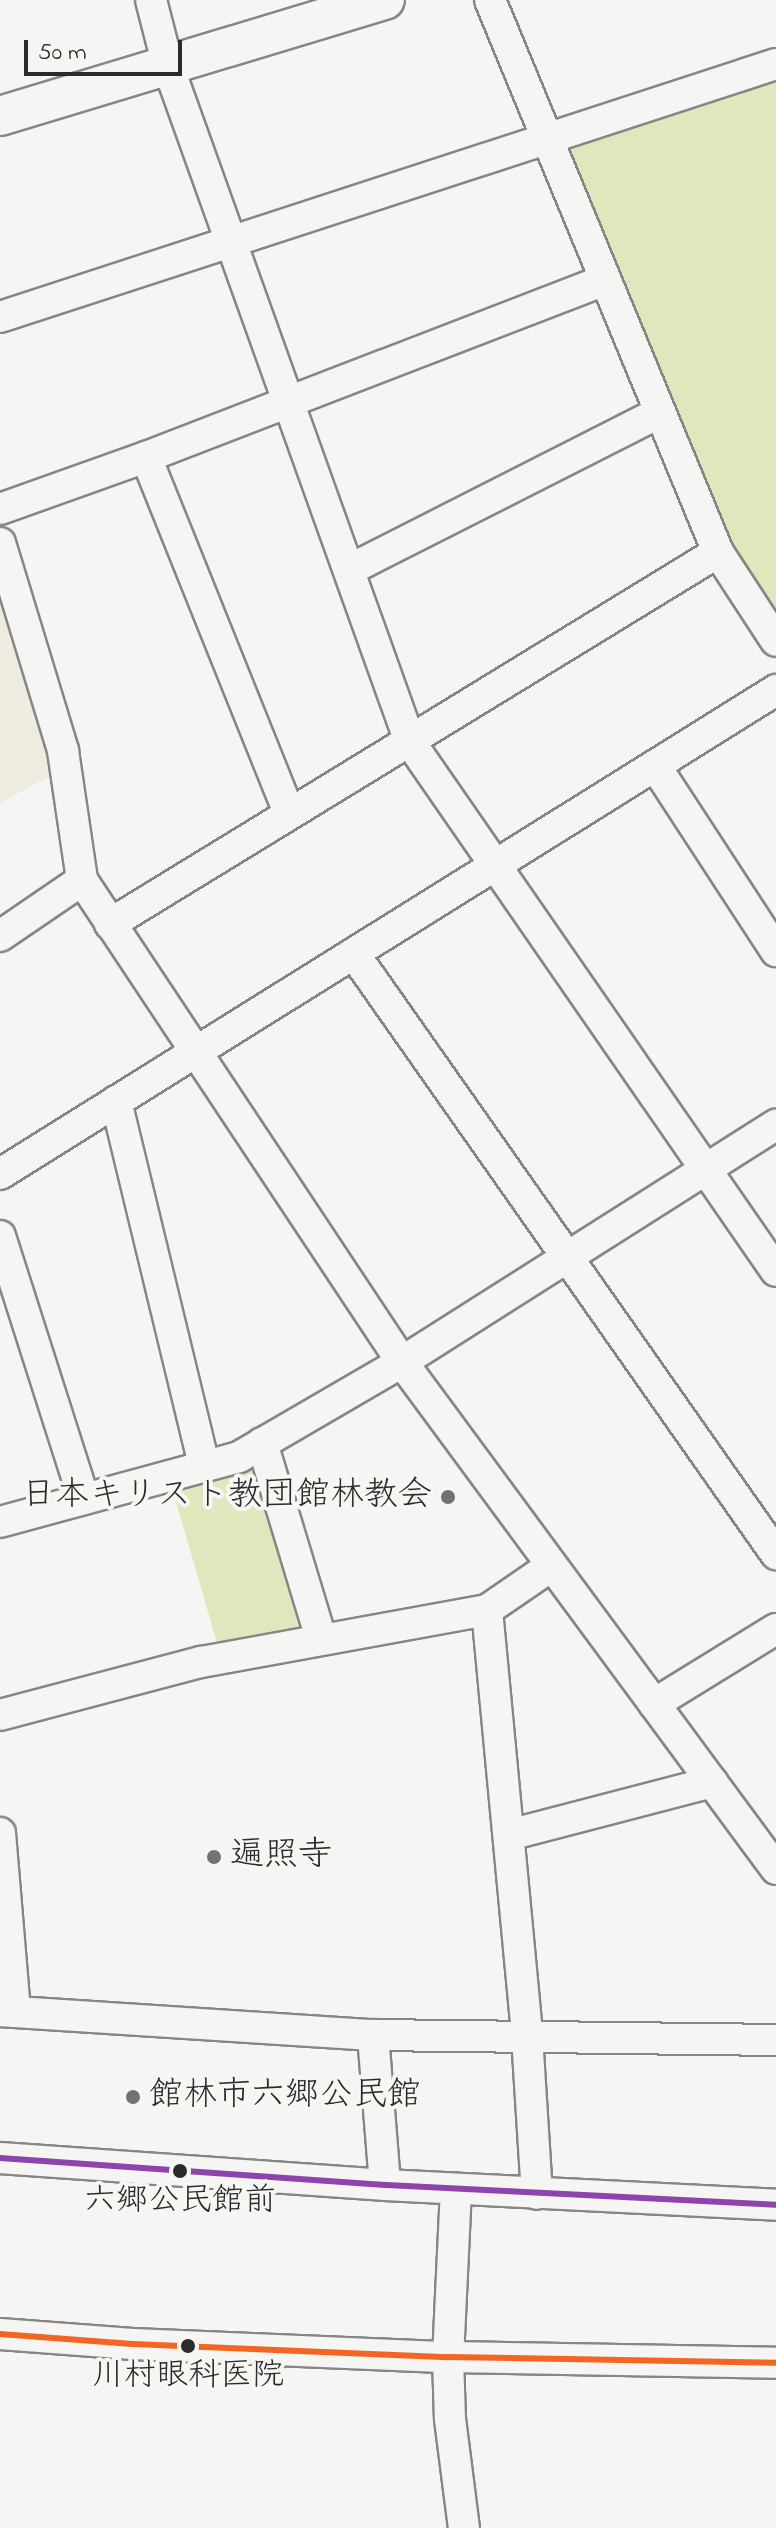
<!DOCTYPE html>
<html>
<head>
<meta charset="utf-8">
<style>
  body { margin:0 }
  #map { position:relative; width:776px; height:2528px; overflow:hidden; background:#f5f5f3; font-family:"Indie Flower","Klee One",sans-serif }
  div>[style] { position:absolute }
  .built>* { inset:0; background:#efebe1 }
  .green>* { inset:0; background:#dfe8bd }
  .roads { filter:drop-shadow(2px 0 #868685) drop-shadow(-2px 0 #868685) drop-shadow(0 2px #868685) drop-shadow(0 -2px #868685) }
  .minor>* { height:30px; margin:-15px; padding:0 15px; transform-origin:15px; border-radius:15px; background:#f5f5f3 }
  .major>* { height:38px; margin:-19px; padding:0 19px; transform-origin:19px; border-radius:19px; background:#f5f5f3 }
  .bus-1>* { height:6px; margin:-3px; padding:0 3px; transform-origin:3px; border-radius:3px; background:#8e44ad }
  .bus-2>* { height:6px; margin:-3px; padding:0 3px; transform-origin:3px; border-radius:3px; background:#f26522 }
  .dots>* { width:22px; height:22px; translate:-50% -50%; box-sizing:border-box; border:4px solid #f6f6f2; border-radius:50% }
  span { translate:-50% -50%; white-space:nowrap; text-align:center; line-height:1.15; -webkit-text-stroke:8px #f6f6f2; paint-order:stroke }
  .bus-label { font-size:32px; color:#2b2b2b }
  .poi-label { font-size:34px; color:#2b2b2b }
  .right { translate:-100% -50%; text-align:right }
  .left { translate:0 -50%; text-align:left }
  .scale { position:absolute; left:24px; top:40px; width:158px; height:36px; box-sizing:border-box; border:4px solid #2b2b2b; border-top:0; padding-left:10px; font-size:24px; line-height:28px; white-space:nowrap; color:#2b2b2b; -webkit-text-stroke:6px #f6f6f2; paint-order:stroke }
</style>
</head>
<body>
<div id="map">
  <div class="built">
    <div style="clip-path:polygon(0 593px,47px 733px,52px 775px,0 803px)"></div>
  </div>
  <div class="green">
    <div style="clip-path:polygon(776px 76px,776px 615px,717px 519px,571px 153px,574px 141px)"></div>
    <div style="clip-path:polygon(257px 1461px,311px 1632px,219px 1650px,171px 1484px)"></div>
  </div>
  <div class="roads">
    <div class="minor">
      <div style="left:151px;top:0;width:68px;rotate:75.6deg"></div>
      <div style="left:168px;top:66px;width:718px;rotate:70.3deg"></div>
      <div style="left:410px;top:742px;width:643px;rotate:55.32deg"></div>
      <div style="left:490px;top:0;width:597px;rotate:67.56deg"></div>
      <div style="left:718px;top:552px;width:106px;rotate:56.9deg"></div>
      <div style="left:0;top:317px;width:816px;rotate:-18.06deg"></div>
      <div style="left:146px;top:457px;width:384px;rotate:68.1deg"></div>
      <div style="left:0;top:509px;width:155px;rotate:-19.6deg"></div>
      <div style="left:146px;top:457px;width:492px;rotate:-21.1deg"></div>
      <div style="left:0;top:543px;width:217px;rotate:73.1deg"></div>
      <div style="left:63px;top:751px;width:130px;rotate:81.6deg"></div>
      <div style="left:82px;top:880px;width:579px;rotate:56.42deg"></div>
      <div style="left:402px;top:1362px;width:630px;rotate:53.58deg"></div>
      <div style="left:351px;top:569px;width:345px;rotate:-26.9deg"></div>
      <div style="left:656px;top:767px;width:220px;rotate:56.9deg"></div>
      <div style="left:110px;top:924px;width:713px;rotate:-31.46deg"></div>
      <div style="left:0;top:936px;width:99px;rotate:-34.3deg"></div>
      <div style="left:354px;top:954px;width:734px;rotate:54.88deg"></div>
      <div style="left:116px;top:1101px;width:375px;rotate:76.4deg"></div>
      <div style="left:0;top:1174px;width:915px;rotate:-31.95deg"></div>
      <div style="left:0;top:1236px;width:276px;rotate:72.3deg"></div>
      <div style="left:262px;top:1443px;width:205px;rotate:73.2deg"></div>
      <div style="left:0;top:1522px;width:248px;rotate:-15.2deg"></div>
      <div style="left:239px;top:1457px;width:189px;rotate:-30.2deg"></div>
      <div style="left:402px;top:1362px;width:443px;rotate:-32.4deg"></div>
      <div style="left:487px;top:1610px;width:428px;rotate:84.6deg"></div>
      <div style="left:527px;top:2036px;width:158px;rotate:86.4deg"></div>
      <div style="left:654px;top:1704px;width:143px;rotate:-31.6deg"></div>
      <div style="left:0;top:1715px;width:208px;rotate:-14.8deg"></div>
      <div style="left:201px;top:1662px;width:291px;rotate:-10.3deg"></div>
      <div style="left:487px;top:1610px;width:78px;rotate:-34.5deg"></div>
      <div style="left:0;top:1833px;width:179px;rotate:85.2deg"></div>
      <div style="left:509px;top:1835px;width:210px;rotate:-14.6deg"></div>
      <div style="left:0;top:2011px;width:374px;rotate:3.7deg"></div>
      <div style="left:373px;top:2035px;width:403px;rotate:0.7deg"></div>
      <div style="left:373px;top:2035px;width:150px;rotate:85.4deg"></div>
      <div style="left:0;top:2158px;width:386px;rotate:4deg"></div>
      <div style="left:385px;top:2185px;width:392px;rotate:2.9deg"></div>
      <div style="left:456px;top:2189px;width:168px;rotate:92.7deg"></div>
      <div style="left:448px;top:2357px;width:62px;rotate:88.2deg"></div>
      <div style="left:450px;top:2419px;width:110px;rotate:82.7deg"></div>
      <div style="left:0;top:2334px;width:133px;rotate:4.3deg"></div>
      <div style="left:133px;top:2344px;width:315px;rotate:2.4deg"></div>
      <div style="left:448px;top:2357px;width:328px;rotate:1deg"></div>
    </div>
    <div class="major">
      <div style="left:0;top:116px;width:402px;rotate:-16.8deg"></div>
    </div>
  </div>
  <div class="bus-1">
    <div style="left:0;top:2158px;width:386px;rotate:4deg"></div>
    <div style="left:385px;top:2185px;width:392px;rotate:2.9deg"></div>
  </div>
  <div class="bus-2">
    <div style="left:0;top:2334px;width:133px;rotate:4.3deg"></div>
    <div style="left:133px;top:2344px;width:315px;rotate:2.4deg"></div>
    <div style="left:448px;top:2357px;width:328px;rotate:1deg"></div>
  </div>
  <div class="dots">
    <div style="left:448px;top:1497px;background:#727271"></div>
    <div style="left:214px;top:1857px;background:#727271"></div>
    <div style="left:133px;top:2097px;background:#727271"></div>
    <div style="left:180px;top:2171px;background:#2b2b2b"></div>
    <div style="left:188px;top:2346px;background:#2b2b2b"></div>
  </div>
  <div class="bus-label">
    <span style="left:180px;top:2202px">六郷公民館前</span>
    <span style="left:188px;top:2377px">川村眼科医院</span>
  </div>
  <div class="poi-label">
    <span class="right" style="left:432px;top:1497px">日本キリスト教団館林教会</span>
    <span class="left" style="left:230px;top:1857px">遍照寺</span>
    <span class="left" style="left:149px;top:2097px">館林市六郷公民館</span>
  </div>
  <div class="scale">50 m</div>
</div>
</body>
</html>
